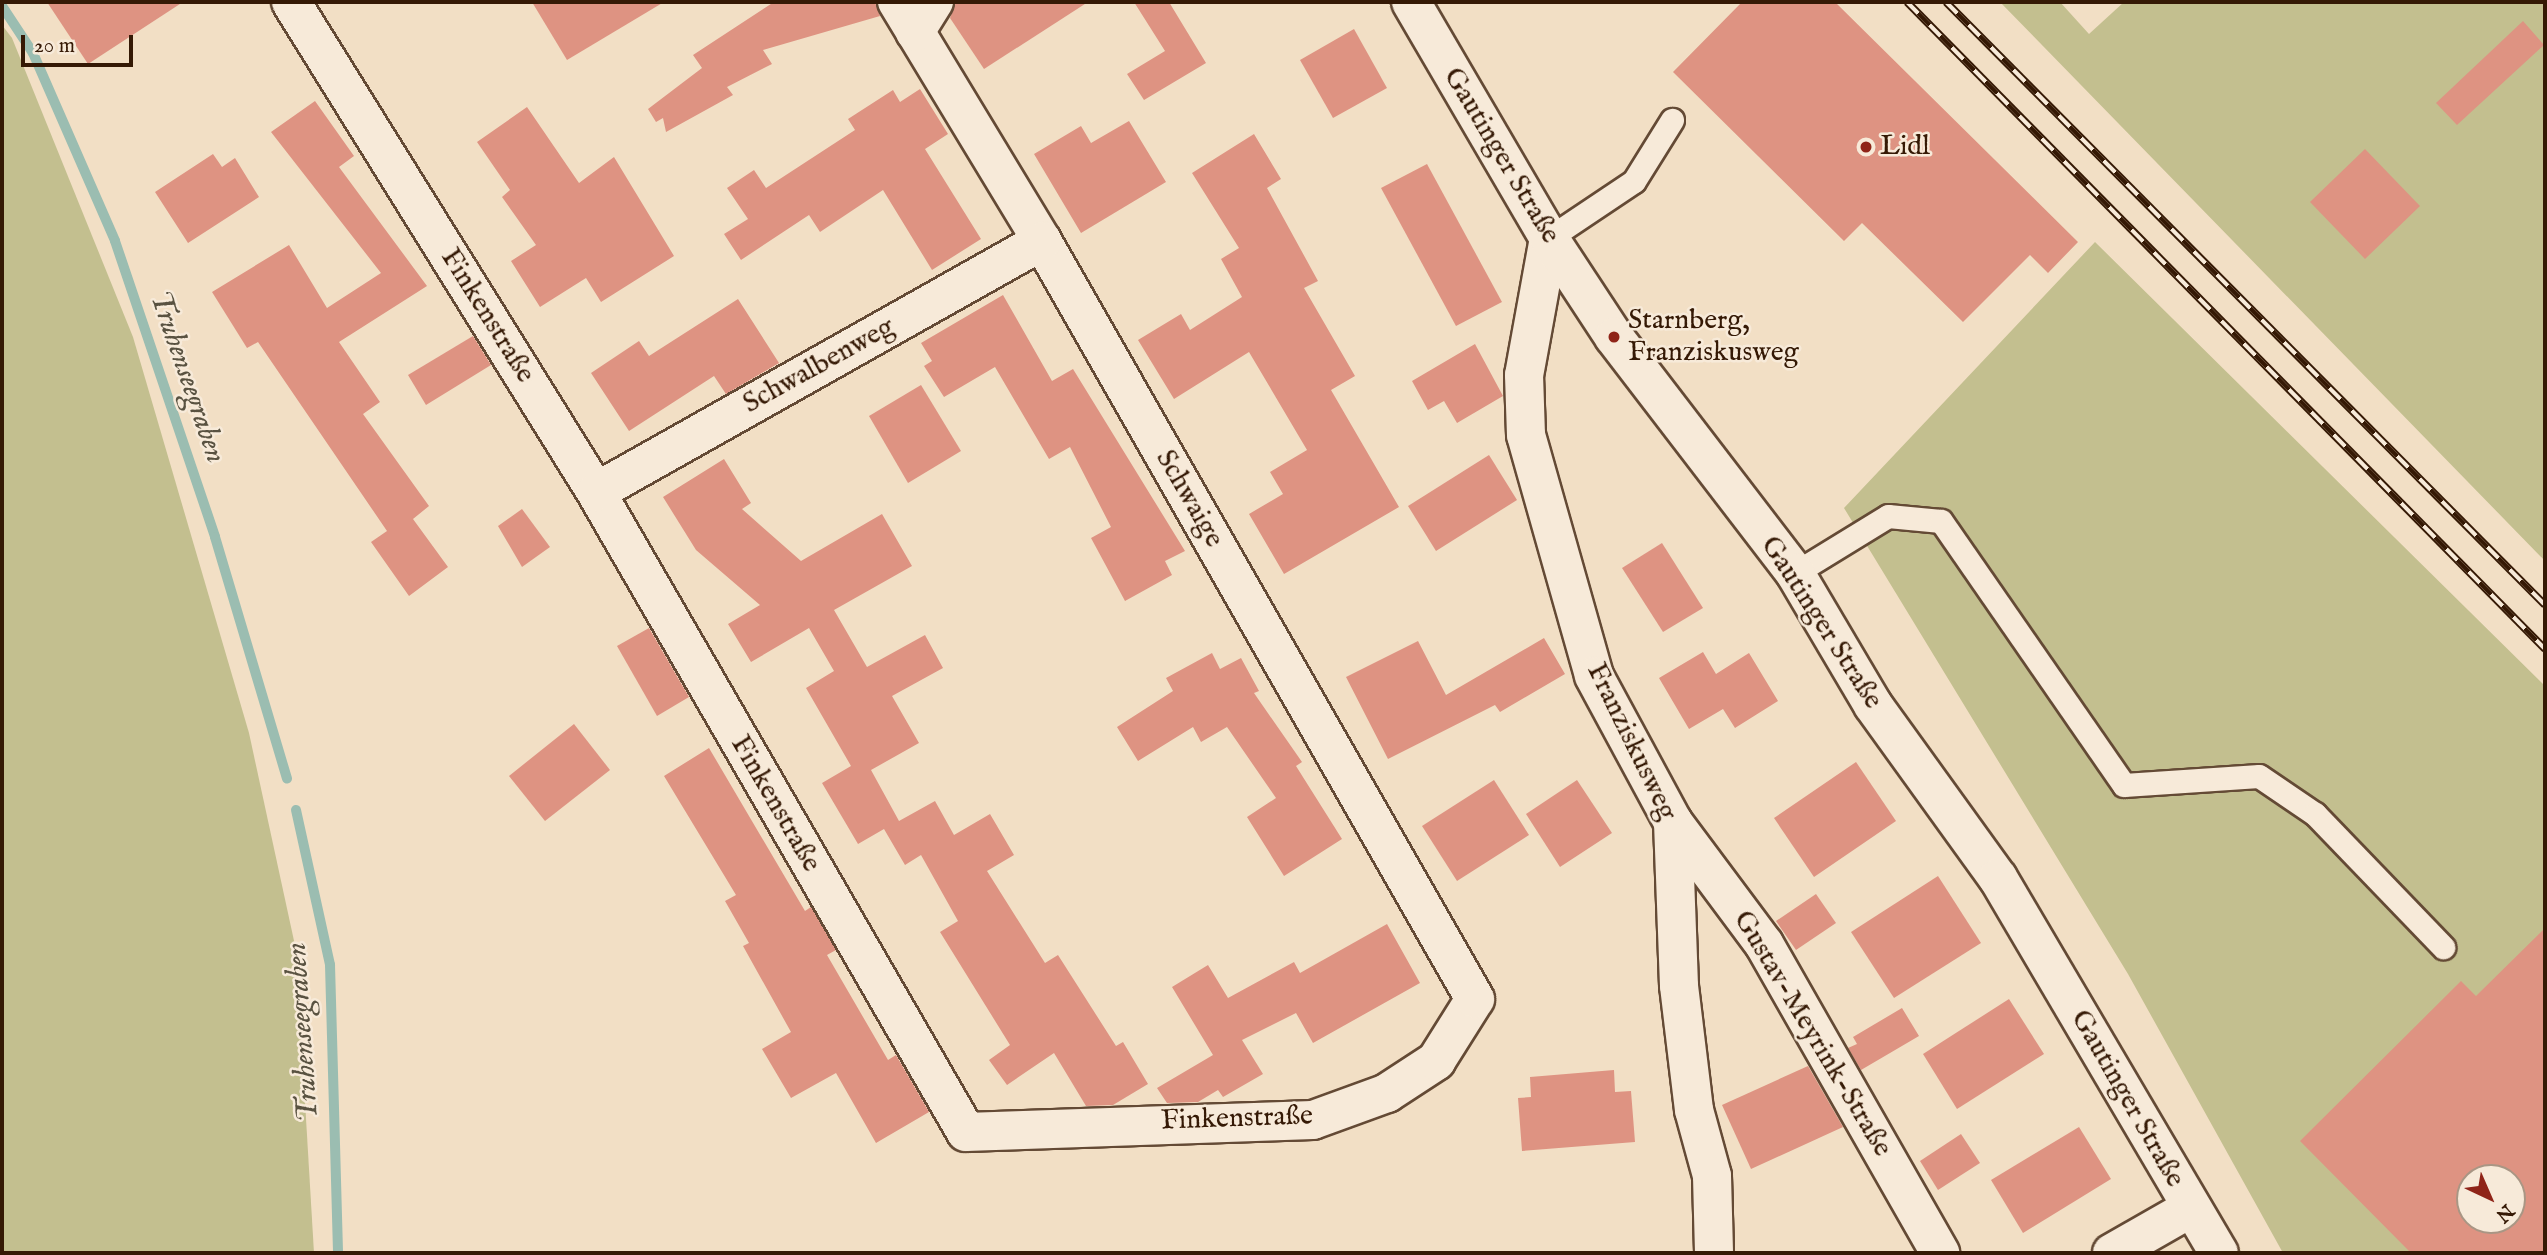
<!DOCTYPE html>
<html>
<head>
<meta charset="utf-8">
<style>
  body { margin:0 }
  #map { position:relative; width:2547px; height:1255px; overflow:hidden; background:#f2dfc5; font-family:"IM FELL English",serif }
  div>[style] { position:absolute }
  .green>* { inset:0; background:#c3bf8f }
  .stream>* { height:10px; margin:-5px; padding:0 5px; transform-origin:5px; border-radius:5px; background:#9bbdb1 }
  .building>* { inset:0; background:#de9382 }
  .roads { filter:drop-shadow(2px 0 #644a35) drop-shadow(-2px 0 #644a35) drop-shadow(0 2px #644a35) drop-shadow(0 -2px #644a35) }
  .service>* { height:23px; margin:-11.5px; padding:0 11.5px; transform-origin:11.5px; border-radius:11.5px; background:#f7ead9 }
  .minor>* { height:38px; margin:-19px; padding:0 19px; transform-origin:19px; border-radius:19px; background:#f7ead9 }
  .secondary>* { height:38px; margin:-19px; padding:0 19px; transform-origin:19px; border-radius:19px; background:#f7ead9 }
  .rail>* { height:8px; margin-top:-4px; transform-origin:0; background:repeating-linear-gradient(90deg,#f7ead9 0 16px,#351905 0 32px); box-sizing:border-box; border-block:2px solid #351905 }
  .dots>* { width:19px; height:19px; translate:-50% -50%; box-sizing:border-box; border:4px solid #f7ead9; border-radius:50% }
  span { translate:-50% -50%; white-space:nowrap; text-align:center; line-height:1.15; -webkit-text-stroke:5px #f7ead9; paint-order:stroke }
  .poi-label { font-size:28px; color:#351905 }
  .left { translate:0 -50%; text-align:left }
  .street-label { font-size:28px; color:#351905 }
  .water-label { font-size:30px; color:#595241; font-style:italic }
  .frame { position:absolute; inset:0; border:4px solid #351905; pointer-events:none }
  .north { position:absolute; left:2456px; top:1164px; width:70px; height:70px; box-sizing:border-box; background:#f7ead9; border:2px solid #a99684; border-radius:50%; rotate:136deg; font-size:19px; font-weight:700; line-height:28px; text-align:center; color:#351905 }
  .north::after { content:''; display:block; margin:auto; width:24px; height:32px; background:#8f2418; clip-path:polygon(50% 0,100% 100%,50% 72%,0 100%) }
  .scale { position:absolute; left:21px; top:35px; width:112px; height:32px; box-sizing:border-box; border:4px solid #351905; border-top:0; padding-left:9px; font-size:21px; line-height:24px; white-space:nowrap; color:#351905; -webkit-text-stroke:5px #f7ead9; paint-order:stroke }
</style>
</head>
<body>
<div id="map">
  <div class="green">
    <div style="clip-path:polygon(2000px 2px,2060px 2px,2089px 34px,2124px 2px,2545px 2px,2545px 561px)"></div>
    <div style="clip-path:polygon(2px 25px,12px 38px,133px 337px,249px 733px,296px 950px,314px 1253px,2px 1253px)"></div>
    <div style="clip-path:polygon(evenodd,2095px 242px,2545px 686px,2545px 1253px,2283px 1253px,2128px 974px,1844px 508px,2095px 242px,2470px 1178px,2512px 1178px,2512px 1220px,2470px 1220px,2470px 1178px)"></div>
  </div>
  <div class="stream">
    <div style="left:2px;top:6px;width:56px;rotate:56.6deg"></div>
    <div style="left:33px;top:53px;width:205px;rotate:66.4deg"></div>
    <div style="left:115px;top:241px;width:312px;rotate:71.3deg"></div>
    <div style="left:215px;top:537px;width:252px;rotate:73.4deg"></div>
    <div style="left:296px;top:810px;width:159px;rotate:77.6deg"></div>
    <div style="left:330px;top:965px;width:288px;rotate:88.4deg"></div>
  </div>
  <div class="building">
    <div style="clip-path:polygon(47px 2px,183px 2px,88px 64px)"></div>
    <div style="clip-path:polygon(532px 2px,664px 2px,567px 60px)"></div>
    <div style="clip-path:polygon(774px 2px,875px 2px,880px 16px,763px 50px,772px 64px,727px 87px,733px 95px,666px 132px,663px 118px,656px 122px,648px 109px,702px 68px,693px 55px)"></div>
    <div style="clip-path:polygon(956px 2px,1088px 2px,984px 69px,950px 18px)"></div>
    <div style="clip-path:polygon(1134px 2px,1169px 2px,1206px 63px,1144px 100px,1127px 74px,1165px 51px)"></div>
    <div style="clip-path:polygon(1742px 2px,1835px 2px,2078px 242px,2048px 273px,2030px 255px,1963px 322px,1862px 223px,1844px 241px,1673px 72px)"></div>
    <div style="clip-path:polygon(2523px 21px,2544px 45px,2457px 125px,2436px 103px)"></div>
    <div style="clip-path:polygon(1354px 29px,1387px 88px,1333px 118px,1300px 60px)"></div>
    <div style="clip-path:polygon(920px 89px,948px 134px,925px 149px,981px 239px,932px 270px,883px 190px,820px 232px,809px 215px,741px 260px,724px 234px,748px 219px,727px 188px,754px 170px,766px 188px,855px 130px,848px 119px,893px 90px,900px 102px)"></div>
    <div style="clip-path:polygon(315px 101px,354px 156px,339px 167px,427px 286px,339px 342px,380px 402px,363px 414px,429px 506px,413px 519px,448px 567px,409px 596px,371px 542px,387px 531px,258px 342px,247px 348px,212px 292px,289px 245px,327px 308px,381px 273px,271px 132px)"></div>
    <div style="clip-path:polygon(527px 107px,579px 183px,614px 157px,674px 256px,601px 302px,586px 278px,540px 307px,511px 261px,536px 245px,502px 197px,510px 190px,477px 142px)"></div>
    <div style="clip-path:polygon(1129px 121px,1166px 182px,1081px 233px,1034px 154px,1081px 126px,1091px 143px)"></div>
    <div style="clip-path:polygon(1254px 134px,1281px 179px,1267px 188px,1318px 281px,1304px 288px,1355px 376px,1331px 390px,1399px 507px,1284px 574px,1249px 514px,1283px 494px,1270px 472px,1307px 450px,1249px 352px,1174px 399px,1138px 340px,1181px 314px,1190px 330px,1242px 297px,1221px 259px,1239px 248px,1192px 173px)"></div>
    <div style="clip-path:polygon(2365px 149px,2420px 206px,2365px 259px,2310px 202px)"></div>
    <div style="clip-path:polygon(213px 154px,222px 167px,235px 158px,259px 197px,188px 243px,155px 192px)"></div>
    <div style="clip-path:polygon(1427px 164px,1502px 302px,1456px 326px,1381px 188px)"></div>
    <div style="clip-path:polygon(1003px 295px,1052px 381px,1073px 369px,1185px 551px,1165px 561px,1172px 575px,1125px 601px,1091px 538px,1111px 527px,1070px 447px,1049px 459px,995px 367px,944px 397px,924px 366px,932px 361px,921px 343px)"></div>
    <div style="clip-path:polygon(738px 299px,779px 363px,726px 394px,714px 376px,629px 431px,591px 373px,639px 341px,649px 356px)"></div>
    <div style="clip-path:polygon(473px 336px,491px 365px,426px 405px,408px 375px)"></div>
    <div style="clip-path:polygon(1475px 344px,1503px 396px,1457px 423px,1444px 401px,1428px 410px,1412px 381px)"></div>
    <div style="clip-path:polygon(921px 385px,961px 451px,908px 483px,869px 416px)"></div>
    <div style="clip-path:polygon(1489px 455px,1517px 500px,1436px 551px,1408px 506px)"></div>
    <div style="clip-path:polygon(724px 459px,751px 503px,742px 509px,801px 561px,882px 514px,912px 566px,834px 610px,867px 667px,925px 635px,943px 668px,892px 696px,919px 743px,871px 770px,899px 821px,935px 801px,954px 835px,990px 814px,1014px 855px,987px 871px,1045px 963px,1058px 955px,1116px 1046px,1123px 1042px,1148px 1084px,1113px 1105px,1086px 1106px,1054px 1053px,1007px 1085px,989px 1060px,1010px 1045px,940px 932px,958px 921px,921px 855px,905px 865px,884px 829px,858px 844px,822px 783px,851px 766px,806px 688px,834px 671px,809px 628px,751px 662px,728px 624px,760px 605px,696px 550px,663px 497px)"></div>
    <div style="clip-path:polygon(522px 509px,550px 547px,522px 567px,498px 526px)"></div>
    <div style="clip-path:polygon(1662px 543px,1703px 608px,1663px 632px,1622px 568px)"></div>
    <div style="clip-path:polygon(649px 628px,689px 697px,657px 716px,617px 646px)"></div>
    <div style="clip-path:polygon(1544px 638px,1565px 674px,1500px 712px,1495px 705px,1388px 759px,1346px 677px,1418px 641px,1446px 695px)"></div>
    <div style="clip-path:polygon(1703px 652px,1716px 674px,1749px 653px,1778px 701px,1735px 728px,1723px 709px,1689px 729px,1659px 678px)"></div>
    <div style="clip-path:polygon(1212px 653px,1220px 669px,1241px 658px,1259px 691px,1254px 693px,1302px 762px,1296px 766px,1342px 839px,1284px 876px,1247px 817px,1276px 798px,1227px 727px,1201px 742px,1193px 727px,1138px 761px,1117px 727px,1173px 691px,1166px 678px)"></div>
    <div style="clip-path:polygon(574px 724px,610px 770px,545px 821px,509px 776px)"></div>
    <div style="clip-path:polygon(709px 748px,805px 911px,811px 907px,836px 950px,827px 955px,888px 1060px,896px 1055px,929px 1112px,876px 1143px,836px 1073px,791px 1098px,762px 1049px,791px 1032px,743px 946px,749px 943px,725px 901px,736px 895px,664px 776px)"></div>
    <div style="clip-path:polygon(1856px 762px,1896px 821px,1814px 877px,1774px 818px)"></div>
    <div style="clip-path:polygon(1494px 780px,1529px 835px,1457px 881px,1422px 826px)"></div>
    <div style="clip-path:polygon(1577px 780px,1612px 833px,1560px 867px,1526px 814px)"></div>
    <div style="clip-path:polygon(1938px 876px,1981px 943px,1894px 998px,1851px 932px)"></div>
    <div style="clip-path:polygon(1816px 894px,1836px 923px,1796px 950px,1776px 921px)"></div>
    <div style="clip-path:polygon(1387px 924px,1420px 983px,1313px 1043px,1296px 1013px,1242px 1040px,1263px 1074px,1223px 1097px,1218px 1090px,1198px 1102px,1167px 1103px,1157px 1088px,1213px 1055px,1172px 987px,1208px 965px,1228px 998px,1294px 962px,1300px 973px)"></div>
    <div style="clip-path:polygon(evenodd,2545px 928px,2545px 1253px,2411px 1253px,2300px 1141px,2461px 981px,2476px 996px,2545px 928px,2470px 1178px,2512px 1178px,2512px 1220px,2470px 1220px,2470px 1178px)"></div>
    <div style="clip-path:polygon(2009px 999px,2044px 1054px,1957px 1109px,1923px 1054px)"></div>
    <div style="clip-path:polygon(1902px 1008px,1919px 1036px,1861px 1070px,1848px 1048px,1857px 1044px,1853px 1037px)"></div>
    <div style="clip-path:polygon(1808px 1066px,1843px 1127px,1751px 1169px,1722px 1105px)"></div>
    <div style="clip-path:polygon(1614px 1070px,1615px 1092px,1631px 1091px,1635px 1142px,1522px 1151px,1518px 1098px,1531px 1097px,1530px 1077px)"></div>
    <div style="clip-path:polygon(2079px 1127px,2111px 1179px,2023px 1233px,1991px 1180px)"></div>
    <div style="clip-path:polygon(1961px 1134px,1980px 1163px,1938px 1190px,1920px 1161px)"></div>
  </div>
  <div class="roads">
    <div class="service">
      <div style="left:1549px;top:238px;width:102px;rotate:-33.8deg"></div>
      <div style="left:1634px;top:181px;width:72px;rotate:-58.1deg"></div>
      <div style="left:1795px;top:573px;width:109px;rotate:-31.5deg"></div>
      <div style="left:1888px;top:516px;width:53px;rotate:5.4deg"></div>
      <div style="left:1941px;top:521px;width:321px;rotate:55.3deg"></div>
      <div style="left:2124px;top:785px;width:135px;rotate:-3.8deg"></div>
      <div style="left:2259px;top:776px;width:68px;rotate:34.2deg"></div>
      <div style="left:2315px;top:814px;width:185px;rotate:46.1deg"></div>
    </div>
    <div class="minor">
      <div style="left:291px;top:2px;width:577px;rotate:58.1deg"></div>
      <div style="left:596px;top:492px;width:739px;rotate:59.97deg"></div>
      <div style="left:966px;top:1132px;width:347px;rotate:-2deg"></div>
      <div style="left:1313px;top:1120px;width:79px;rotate:-20deg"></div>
      <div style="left:1387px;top:1093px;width:59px;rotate:-33.1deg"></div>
      <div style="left:1436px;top:1061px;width:73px;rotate:-57.8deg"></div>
      <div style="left:1475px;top:999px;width:873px;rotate:-119.74deg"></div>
      <div style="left:1042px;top:241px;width:280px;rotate:-121.2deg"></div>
      <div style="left:915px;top:32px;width:36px;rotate:-58deg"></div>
      <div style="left:1549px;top:238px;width:139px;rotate:100.3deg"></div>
      <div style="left:1524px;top:375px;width:60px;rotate:88.1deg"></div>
      <div style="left:1526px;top:435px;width:250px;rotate:74.2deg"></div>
      <div style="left:1594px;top:676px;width:166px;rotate:61.6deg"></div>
      <div style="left:1673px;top:822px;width:164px;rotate:87.9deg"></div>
      <div style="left:1679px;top:986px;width:125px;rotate:83.1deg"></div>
      <div style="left:1694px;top:1110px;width:68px;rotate:74.7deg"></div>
      <div style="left:1712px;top:1176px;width:77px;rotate:88.5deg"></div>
      <div style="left:596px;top:492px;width:512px;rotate:-29.37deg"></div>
      <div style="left:1673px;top:822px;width:152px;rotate:53.3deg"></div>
      <div style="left:1764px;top:944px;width:356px;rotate:60.3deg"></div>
      <div style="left:2112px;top:1253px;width:91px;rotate:-29.7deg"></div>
    </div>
    <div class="secondary">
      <div style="left:1411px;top:2px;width:273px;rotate:59.7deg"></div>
      <div style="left:1549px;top:238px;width:118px;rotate:56.7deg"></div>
      <div style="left:1614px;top:337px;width:297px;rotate:52.5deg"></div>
      <div style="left:1795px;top:573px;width:153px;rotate:59.4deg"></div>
      <div style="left:1873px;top:705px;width:213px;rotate:54.2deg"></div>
      <div style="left:1998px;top:878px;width:435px;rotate:59.5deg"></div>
    </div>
  </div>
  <div class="rail">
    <div style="left:1907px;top:2px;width:909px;rotate:45.4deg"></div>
    <div style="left:1946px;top:2px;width:850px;rotate:45.19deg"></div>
  </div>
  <div class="dots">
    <div style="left:1866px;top:147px;background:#8f2418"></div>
    <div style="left:1614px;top:337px;background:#8f2418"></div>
  </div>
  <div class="poi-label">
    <span class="left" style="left:1880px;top:147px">Lidl</span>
    <span class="left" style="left:1628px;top:337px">Starnberg,<br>Franziskusweg</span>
  </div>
  <div class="street-label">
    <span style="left:1501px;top:156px;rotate:59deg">Gautinger Straße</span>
    <span style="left:487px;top:316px;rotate:58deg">Finkenstraße</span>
    <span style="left:819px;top:366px;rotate:-29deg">Schwalbenweg</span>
    <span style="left:1189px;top:499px;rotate:60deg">Schwaige</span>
    <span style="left:1821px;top:623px;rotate:57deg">Gautinger Straße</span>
    <span style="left:1631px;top:742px;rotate:64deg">Franziskusweg</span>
    <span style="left:775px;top:804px;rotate:60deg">Finkenstraße</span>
    <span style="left:1812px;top:1034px;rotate:59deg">Gustav-Meyrink-Straße</span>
    <span style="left:2127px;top:1099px;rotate:60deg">Gautinger Straße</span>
    <span style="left:1237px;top:1119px;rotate:-2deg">Finkenstraße</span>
  </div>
  <div class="water-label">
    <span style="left:187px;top:377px;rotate:71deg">Truhenseegraben</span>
    <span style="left:303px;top:1032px;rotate:-94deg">Truhenseegraben</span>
  </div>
  <div class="frame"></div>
  <div class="north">N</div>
  <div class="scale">20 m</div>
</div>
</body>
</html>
